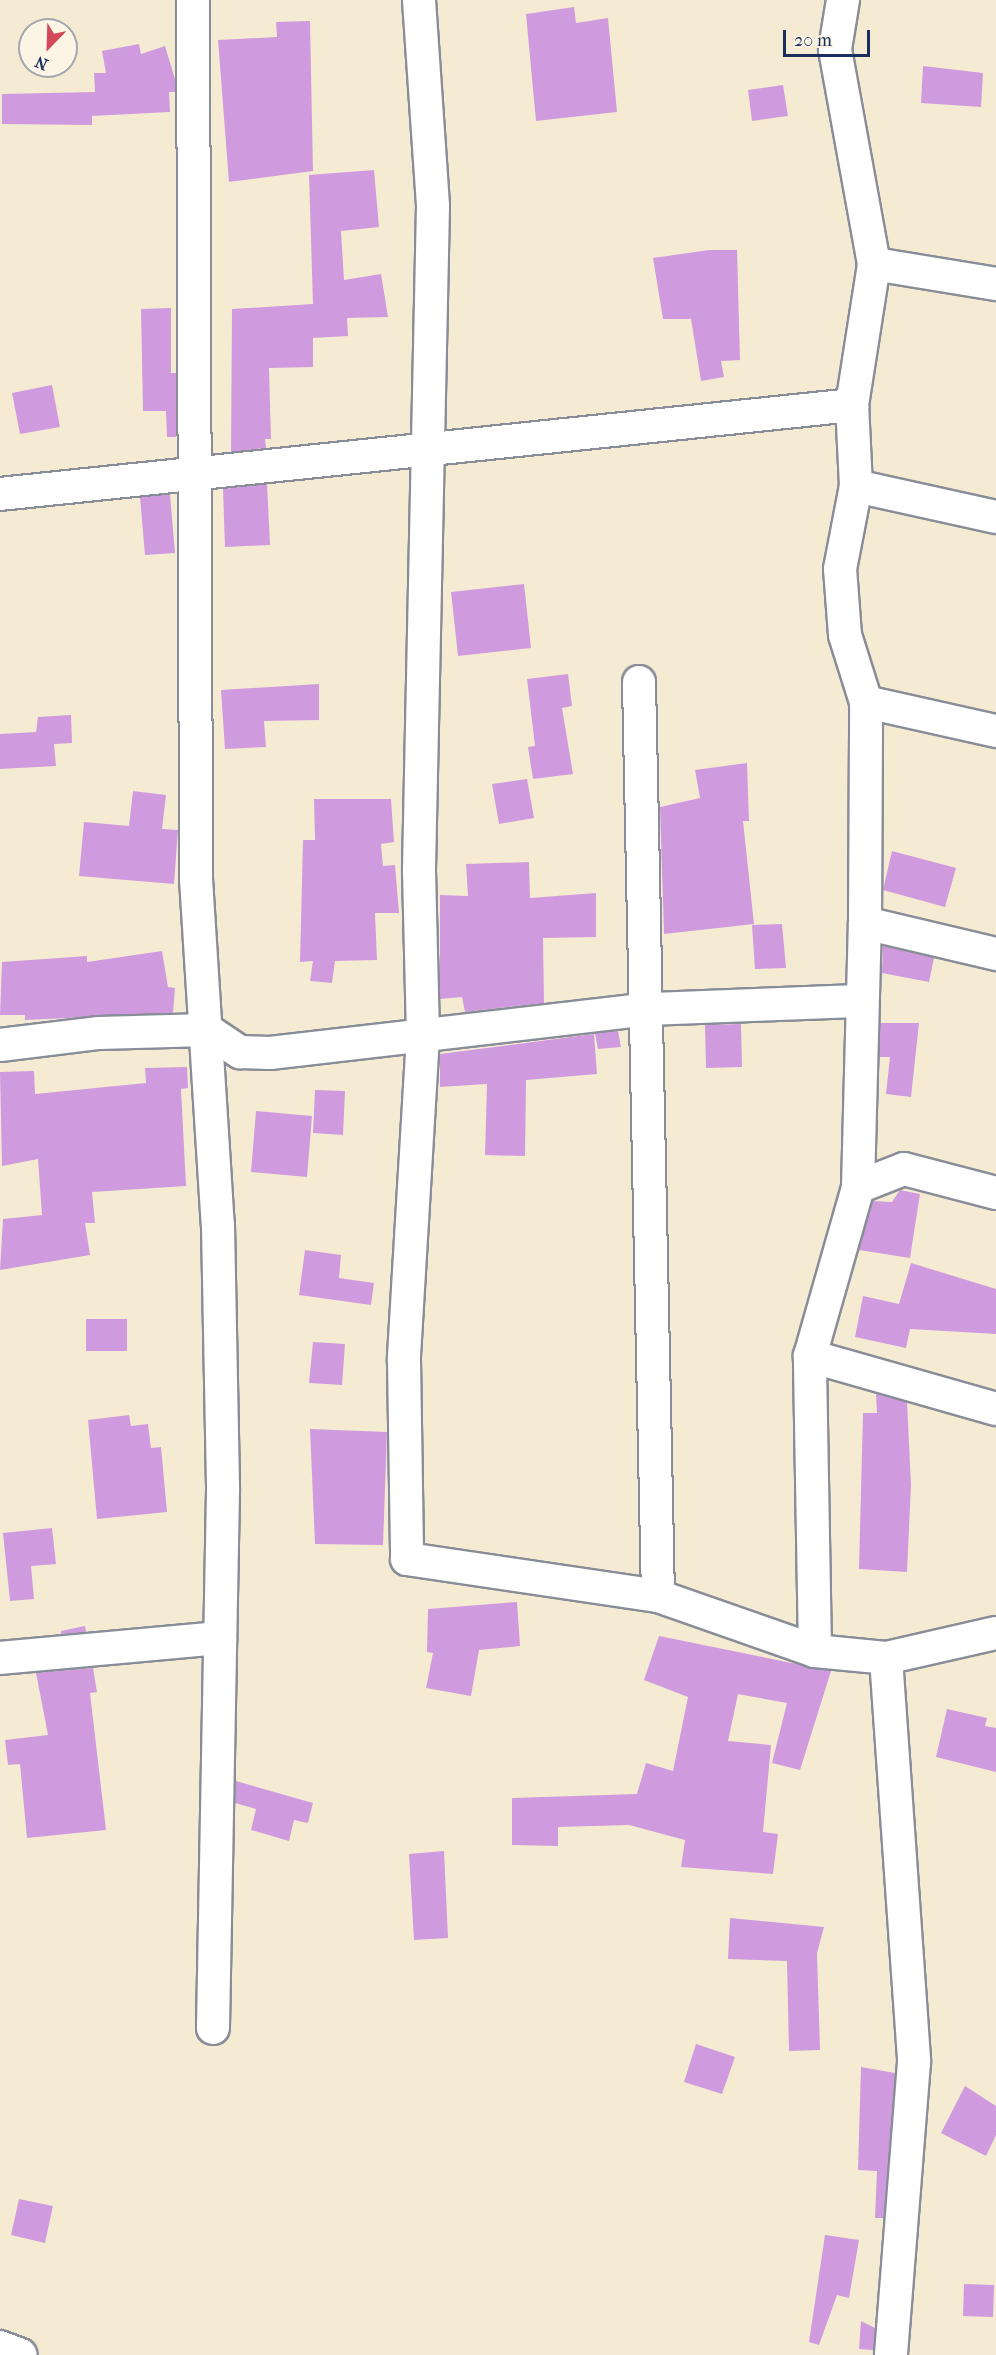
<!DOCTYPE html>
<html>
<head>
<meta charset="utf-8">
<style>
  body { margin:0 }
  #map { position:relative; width:996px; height:2355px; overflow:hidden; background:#f5ebd3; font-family:"IM FELL French Canon",serif }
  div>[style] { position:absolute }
  .building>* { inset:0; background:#d09bde }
  .roads { filter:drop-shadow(2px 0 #888d98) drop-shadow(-2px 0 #888d98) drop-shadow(0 2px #888d98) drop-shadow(0 -2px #888d98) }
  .minor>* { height:32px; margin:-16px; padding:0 16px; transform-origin:16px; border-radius:16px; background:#fff }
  span { translate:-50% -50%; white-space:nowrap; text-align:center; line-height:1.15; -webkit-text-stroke:5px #fcf5e5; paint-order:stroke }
  .north { position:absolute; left:18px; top:18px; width:60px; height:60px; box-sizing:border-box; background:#fcf5e5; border:2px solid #a2a6af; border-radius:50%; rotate:203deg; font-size:16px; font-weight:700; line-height:24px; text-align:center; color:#1b2f5e }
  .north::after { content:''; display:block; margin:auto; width:21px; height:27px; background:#d1495b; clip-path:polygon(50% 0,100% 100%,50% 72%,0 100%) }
  .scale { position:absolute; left:783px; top:30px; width:87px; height:27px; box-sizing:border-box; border:3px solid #1b2f5e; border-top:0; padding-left:8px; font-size:18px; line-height:21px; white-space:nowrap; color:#1b2f5e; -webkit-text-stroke:4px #fcf5e5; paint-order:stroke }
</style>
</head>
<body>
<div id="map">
  <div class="building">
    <div style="clip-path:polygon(574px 7px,576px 23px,608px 18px,617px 112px,536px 121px,526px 14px)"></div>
    <div style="clip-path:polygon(310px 21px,313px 171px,229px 182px,218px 40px,277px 37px,276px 22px)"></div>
    <div style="clip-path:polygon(139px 44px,141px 54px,165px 46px,175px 79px,175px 92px,169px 92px,170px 112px,92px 116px,92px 125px,2px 124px,2px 94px,95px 92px,94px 73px,106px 73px,102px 51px)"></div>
    <div style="clip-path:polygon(923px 66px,983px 73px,981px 107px,921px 103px)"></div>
    <div style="clip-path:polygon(783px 85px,788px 116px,752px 121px,748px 90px)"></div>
    <div style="clip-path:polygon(374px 170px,379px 227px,341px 231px,344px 280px,381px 274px,388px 317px,347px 318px,348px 336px,313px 338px,313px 367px,269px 368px,271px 439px,265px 439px,266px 448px,231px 452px,232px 309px,313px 304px,309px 175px)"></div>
    <div style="clip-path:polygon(709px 250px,737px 250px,740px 360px,721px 361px,724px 377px,701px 381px,691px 319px,663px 319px,653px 258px)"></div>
    <div style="clip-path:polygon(171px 308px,171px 373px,176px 373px,176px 437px,167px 437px,166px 411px,143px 411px,141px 309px)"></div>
    <div style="clip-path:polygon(52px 385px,60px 427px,20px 434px,12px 393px)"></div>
    <div style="clip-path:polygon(267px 484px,270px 545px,225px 547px,223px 489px)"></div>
    <div style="clip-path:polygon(170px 494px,175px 553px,145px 555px,140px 497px)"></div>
    <div style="clip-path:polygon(524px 584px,531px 648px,458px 656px,451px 592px)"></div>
    <div style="clip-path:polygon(568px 674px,572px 706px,562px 708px,573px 774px,533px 779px,528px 747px,535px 746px,527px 679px)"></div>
    <div style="clip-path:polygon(319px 684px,319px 720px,264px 721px,266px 747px,225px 749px,221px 690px)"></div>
    <div style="clip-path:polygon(71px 715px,72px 743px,54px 744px,56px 766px,0 769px,0 734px,36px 732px,38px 717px)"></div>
    <div style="clip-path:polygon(747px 763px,749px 821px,743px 821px,754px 924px,664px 934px,660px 807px,700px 798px,695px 770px)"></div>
    <div style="clip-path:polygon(527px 779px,534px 818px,499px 824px,492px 784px)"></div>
    <div style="clip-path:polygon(133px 791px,166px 795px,162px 829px,178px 830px,174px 884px,79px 876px,84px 822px,129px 826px)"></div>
    <div style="clip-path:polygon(314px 799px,391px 799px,394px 842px,381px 844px,383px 866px,395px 865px,399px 913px,375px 913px,377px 960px,335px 961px,332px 983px,310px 981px,313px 961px,300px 962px,303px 840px,315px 840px)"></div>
    <div style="clip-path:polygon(892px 851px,956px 868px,945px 907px,883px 890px)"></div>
    <div style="clip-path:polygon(529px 862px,530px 898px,596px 893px,596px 937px,543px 938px,544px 1003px,465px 1012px,462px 997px,440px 999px,440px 895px,468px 896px,466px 864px)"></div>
    <div style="clip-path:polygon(782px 924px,786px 968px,755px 969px,752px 925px)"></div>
    <div style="clip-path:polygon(883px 946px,934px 958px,929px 982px,882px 973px)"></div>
    <div style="clip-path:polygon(162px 951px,168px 987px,175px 988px,173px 1013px,25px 1020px,25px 1015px,0 1015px,2px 962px,87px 956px,87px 962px)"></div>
    <div style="clip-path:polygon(880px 1023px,919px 1023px,911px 1097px,886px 1094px,890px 1057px,879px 1057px)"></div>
    <div style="clip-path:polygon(741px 1024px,742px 1067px,706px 1068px,705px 1025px)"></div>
    <div style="clip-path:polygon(618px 1031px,621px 1047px,598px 1049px,595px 1033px)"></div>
    <div style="clip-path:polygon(594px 1034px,597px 1074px,526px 1080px,525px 1156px,485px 1155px,487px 1084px,440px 1087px,440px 1054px)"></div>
    <div style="clip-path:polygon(187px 1067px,188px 1088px,181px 1089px,186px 1186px,92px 1192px,95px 1223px,85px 1223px,90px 1255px,0 1270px,3px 1219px,42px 1215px,38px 1159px,2px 1166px,0 1072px,34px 1071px,35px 1094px,146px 1083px,145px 1068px)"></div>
    <div style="clip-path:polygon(315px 1090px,345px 1091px,343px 1135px,313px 1133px)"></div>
    <div style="clip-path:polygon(256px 1111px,312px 1116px,307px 1177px,251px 1172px)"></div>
    <div style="clip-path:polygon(900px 1190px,920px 1194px,910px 1258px,859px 1250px,873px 1201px,892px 1202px)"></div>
    <div style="clip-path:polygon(305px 1250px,341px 1255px,339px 1278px,374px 1283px,371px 1305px,299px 1295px)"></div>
    <div style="clip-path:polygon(911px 1263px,996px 1289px,996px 1334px,910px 1329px,906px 1348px,855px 1337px,863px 1296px,899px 1304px)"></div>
    <div style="clip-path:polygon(86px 1319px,127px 1319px,127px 1351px,86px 1351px)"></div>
    <div style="clip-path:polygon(313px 1342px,345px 1344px,342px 1385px,309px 1383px)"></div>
    <div style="clip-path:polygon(876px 1394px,907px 1402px,911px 1485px,907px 1572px,859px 1569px,863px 1413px,877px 1413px)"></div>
    <div style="clip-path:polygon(129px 1415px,131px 1426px,148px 1424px,151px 1448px,161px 1447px,167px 1512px,97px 1519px,88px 1420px)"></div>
    <div style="clip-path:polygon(310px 1429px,387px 1432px,383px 1545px,315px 1544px)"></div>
    <div style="clip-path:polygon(52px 1528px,56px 1564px,31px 1566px,34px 1599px,10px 1601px,3px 1533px)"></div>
    <div style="clip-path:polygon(517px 1602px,520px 1646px,479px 1650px,471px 1696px,426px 1688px,433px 1653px,427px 1652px,428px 1609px)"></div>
    <div style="clip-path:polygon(85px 1626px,86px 1632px,61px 1634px,61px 1631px)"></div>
    <div style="clip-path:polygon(659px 1636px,831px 1671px,800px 1770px,772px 1763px,787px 1703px,738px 1694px,728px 1741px,771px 1745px,763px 1832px,778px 1834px,773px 1874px,681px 1867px,685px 1840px,629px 1825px,558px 1827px,558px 1846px,512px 1845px,512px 1798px,637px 1794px,646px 1763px,673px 1771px,688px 1697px,644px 1680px)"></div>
    <div style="clip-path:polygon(93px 1668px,97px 1692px,90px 1693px,106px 1830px,27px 1838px,20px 1764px,8px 1765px,5px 1740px,48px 1735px,36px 1673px)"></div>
    <div style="clip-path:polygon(947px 1709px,987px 1718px,985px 1726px,996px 1728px,996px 1772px,936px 1757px)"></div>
    <div style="clip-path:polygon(236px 1781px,313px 1803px,308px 1823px,294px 1820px,289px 1841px,251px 1830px,256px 1809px,235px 1803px)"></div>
    <div style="clip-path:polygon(444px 1851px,448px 1938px,414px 1940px,409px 1854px)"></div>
    <div style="clip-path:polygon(730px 1918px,824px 1927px,817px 1953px,820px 2050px,789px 2051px,787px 1961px,728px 1959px)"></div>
    <div style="clip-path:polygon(696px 2044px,735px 2057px,722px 2094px,684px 2082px)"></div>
    <div style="clip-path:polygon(861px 2067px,895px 2073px,884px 2218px,875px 2218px,877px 2171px,858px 2170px)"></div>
    <div style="clip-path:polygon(965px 2086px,996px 2106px,996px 2135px,986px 2156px,941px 2133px)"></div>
    <div style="clip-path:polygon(19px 2199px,53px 2206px,45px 2243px,11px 2235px)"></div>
    <div style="clip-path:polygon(825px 2235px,859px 2240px,849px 2298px,837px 2295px,819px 2345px,809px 2342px)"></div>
    <div style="clip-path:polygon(964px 2284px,994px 2285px,993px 2317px,963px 2316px)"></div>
    <div style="clip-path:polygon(861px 2321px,875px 2328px,873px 2350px,859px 2349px)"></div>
  </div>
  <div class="roads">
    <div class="minor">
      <div style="left:193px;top:0;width:879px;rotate:89.8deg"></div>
      <div style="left:196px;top:879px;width:347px;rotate:86.4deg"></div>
      <div style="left:218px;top:1225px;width:266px;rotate:88.9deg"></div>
      <div style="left:223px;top:1491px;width:537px;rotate:91.07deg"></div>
      <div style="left:419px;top:0;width:206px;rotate:86.1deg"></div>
      <div style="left:433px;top:206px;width:665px;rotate:91.21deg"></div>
      <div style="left:419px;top:871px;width:165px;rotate:88.6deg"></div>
      <div style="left:423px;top:1036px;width:325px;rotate:93.4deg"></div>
      <div style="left:404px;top:1360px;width:199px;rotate:89.1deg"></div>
      <div style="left:407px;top:1559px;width:254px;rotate:8.4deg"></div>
      <div style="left:658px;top:1596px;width:166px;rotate:19.3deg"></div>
      <div style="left:815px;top:1651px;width:71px;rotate:5.6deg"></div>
      <div style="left:886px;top:1658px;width:113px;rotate:-12.8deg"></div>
      <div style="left:874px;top:264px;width:124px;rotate:9.3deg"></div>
      <div style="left:856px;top:486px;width:143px;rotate:12.5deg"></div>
      <div style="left:0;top:494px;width:857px;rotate:-5.96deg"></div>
      <div style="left:639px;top:682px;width:914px;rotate:88.81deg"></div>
      <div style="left:866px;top:702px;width:133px;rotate:12.6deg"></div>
      <div style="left:865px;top:923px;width:135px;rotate:13.3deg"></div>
      <div style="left:0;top:1045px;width:100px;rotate:-6.9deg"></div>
      <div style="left:99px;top:1033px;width:108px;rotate:-1.6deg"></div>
      <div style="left:207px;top:1030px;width:40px;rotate:34deg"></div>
      <div style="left:240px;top:1052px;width:30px;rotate:2deg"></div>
      <div style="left:270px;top:1053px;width:383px;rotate:-6.6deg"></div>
      <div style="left:650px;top:1009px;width:211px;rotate:-2.2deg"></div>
      <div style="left:858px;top:1187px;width:49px;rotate:-21.4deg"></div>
      <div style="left:904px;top:1169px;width:95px;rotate:14.6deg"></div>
      <div style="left:810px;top:1356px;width:193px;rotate:15.9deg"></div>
      <div style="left:815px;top:1651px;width:295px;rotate:-91deg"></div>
      <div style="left:810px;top:1356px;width:176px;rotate:-74.1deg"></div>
      <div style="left:858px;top:1187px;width:264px;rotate:-88.5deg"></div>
      <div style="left:865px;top:923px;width:221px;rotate:-89.7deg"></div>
      <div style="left:866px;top:702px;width:70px;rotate:-107.4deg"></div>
      <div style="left:845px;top:635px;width:66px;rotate:-94.3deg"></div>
      <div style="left:840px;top:569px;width:85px;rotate:-79.1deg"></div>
      <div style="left:856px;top:486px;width:81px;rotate:-92.8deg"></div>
      <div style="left:852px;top:405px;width:143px;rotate:-81.1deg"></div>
      <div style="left:874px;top:264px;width:219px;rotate:-100.3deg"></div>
      <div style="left:835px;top:49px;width:50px;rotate:-80.7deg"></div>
      <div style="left:0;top:1658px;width:221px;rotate:-5.2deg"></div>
      <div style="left:886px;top:1658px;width:405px;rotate:86deg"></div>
      <div style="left:914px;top:2062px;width:294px;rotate:94.5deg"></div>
      <div style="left:0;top:2347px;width:22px;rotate:21deg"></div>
    </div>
  </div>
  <div class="north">N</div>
  <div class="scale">20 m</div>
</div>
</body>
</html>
